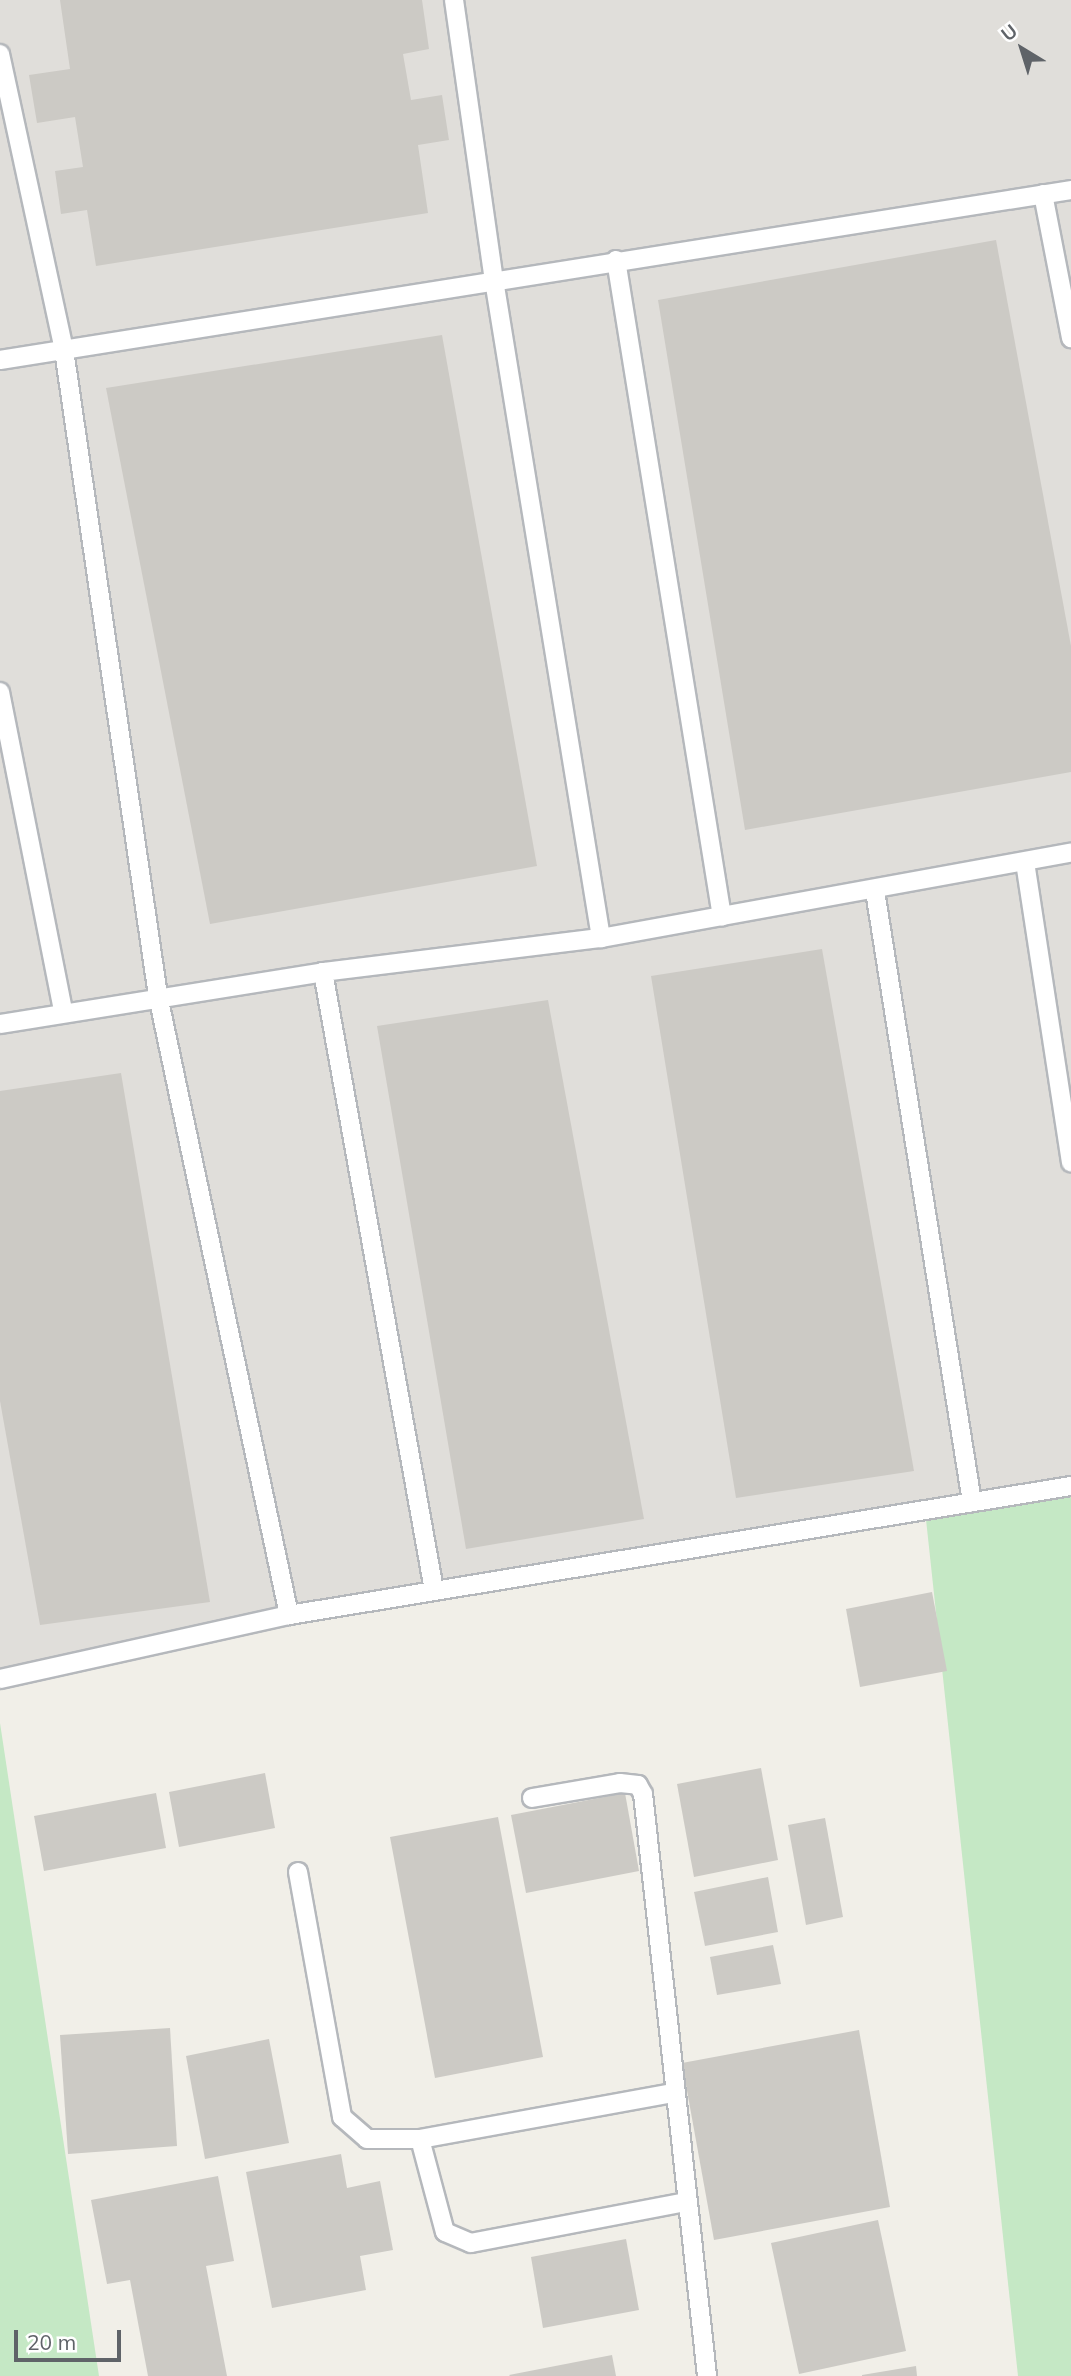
<!DOCTYPE html>
<html>
<head>
<meta charset="utf-8">
<style>
  body { margin:0 }
  #map { position:relative; width:1071px; height:2376px; overflow:hidden; background:#f1efe8; font-family:Mulish,sans-serif }
  div>[style] { position:absolute }
  .industrial>* { inset:0; background:#e0deda }
  .green>* { inset:0; background:#c5e8c5 }
  .building>* { inset:0; background:#cccac5 }
  .roads { filter:drop-shadow(2px 0 #b5b8bc) drop-shadow(-2px 0 #b5b8bc) drop-shadow(0 2px #b5b8bc) drop-shadow(0 -2px #b5b8bc) }
  .service>* { height:18px; margin:-9px; padding:0 9px; transform-origin:9px; border-radius:9px; background:#fff }
  span { translate:-50% -50%; white-space:nowrap; text-align:center; line-height:1.15; -webkit-text-stroke:5px #fff; paint-order:stroke }
  .north { position:absolute; left:987px; top:14px; width:70px; height:70px; -webkit-text-stroke:5px #fff; paint-order:stroke; rotate:322deg; font-size:19px; font-weight:700; line-height:28px; text-align:center; color:#5f6368 }
  .north::after { content:''; display:block; margin:auto; width:24px; height:32px; background:#5f6368; clip-path:polygon(50% 0,100% 100%,50% 72%,0 100%) }
  .scale { position:absolute; left:14px; top:2330px; width:107px; height:32px; box-sizing:border-box; border:4px solid #5f6368; border-top:0; padding-left:9px; font-size:21px; line-height:24px; white-space:nowrap; color:#5f6368; -webkit-text-stroke:5px #fff; paint-order:stroke }
</style>
</head>
<body>
<div id="map">
  <div class="industrial">
    <div style="clip-path:polygon(0 0,1071px 0,1071px 1486px,289px 1615px,0 1679px)"></div>
  </div>
  <div class="green">
    <div style="clip-path:polygon(1071px 1486px,1071px 2376px,1018px 2376px,925px 1510px)"></div>
    <div style="clip-path:polygon(0 1723px,99px 2376px,0 2376px)"></div>
  </div>
  <div class="building">
    <div style="clip-path:polygon(60px 0,422px 0,429px 49px,403px 54px,411px 100px,442px 95px,449px 140px,418px 145px,428px 213px,96px 266px,87px 210px,61px 214px,55px 171px,83px 167px,75px 117px,37px 123px,29px 75px,70px 69px)"></div>
    <div style="clip-path:polygon(996px 240px,1071px 646px,1071px 772px,745px 830px,658px 300px)"></div>
    <div style="clip-path:polygon(442px 335px,537px 866px,210px 924px,106px 388px)"></div>
    <div style="clip-path:polygon(822px 949px,914px 1471px,736px 1498px,651px 976px)"></div>
    <div style="clip-path:polygon(548px 1000px,644px 1519px,466px 1549px,377px 1026px)"></div>
    <div style="clip-path:polygon(121px 1073px,210px 1602px,40px 1625px,0 1401px,0 1091px)"></div>
    <div style="clip-path:polygon(932px 1592px,947px 1671px,860px 1687px,846px 1609px)"></div>
    <div style="clip-path:polygon(761px 1768px,778px 1860px,694px 1877px,677px 1784px)"></div>
    <div style="clip-path:polygon(265px 1773px,275px 1828px,179px 1847px,169px 1792px)"></div>
    <div style="clip-path:polygon(156px 1793px,166px 1848px,44px 1871px,34px 1816px)"></div>
    <div style="clip-path:polygon(625px 1793px,639px 1871px,526px 1893px,511px 1815px)"></div>
    <div style="clip-path:polygon(498px 1817px,543px 2057px,435px 2078px,390px 1837px)"></div>
    <div style="clip-path:polygon(825px 1818px,843px 1917px,806px 1925px,788px 1825px)"></div>
    <div style="clip-path:polygon(768px 1877px,778px 1932px,705px 1946px,694px 1892px)"></div>
    <div style="clip-path:polygon(773px 1945px,781px 1984px,717px 1995px,710px 1957px)"></div>
    <div style="clip-path:polygon(170px 2028px,177px 2146px,68px 2154px,60px 2035px)"></div>
    <div style="clip-path:polygon(859px 2030px,890px 2207px,714px 2240px,682px 2063px)"></div>
    <div style="clip-path:polygon(269px 2039px,289px 2143px,205px 2159px,186px 2056px)"></div>
    <div style="clip-path:polygon(341px 2154px,347px 2188px,380px 2181px,393px 2250px,360px 2256px,366px 2290px,272px 2308px,246px 2172px)"></div>
    <div style="clip-path:polygon(218px 2176px,234px 2261px,206px 2266px,227px 2376px,148px 2376px,130px 2280px,107px 2284px,91px 2200px)"></div>
    <div style="clip-path:polygon(878px 2220px,906px 2351px,799px 2374px,771px 2243px)"></div>
    <div style="clip-path:polygon(626px 2239px,639px 2310px,543px 2328px,531px 2257px)"></div>
    <div style="clip-path:polygon(612px 2355px,616px 2376px,510px 2376px,509px 2375px)"></div>
    <div style="clip-path:polygon(916px 2366px,917px 2376px,862px 2376px,862px 2375px)"></div>
  </div>
  <div class="roads">
    <div class="service">
      <div style="left:454px;top:0;width:283px;rotate:81.9deg"></div>
      <div style="left:494px;top:280px;width:667px;rotate:80.76deg"></div>
      <div style="left:0;top:54px;width:303px;rotate:77.8deg"></div>
      <div style="left:64px;top:350px;width:653px;rotate:81.72deg"></div>
      <div style="left:158px;top:996px;width:633px;rotate:78.05deg"></div>
      <div style="left:1043px;top:194px;width:147px;rotate:79deg"></div>
      <div style="left:616px;top:260px;width:665px;rotate:80.83deg"></div>
      <div style="left:0;top:360px;width:1084px;rotate:-9.02deg"></div>
      <div style="left:0;top:692px;width:324px;rotate:78.8deg"></div>
      <div style="left:1025px;top:862px;width:304px;rotate:81.3deg"></div>
      <div style="left:875px;top:891px;width:619px;rotate:80.98deg"></div>
      <div style="left:323px;top:972px;width:628px;rotate:79.82deg"></div>
      <div style="left:0;top:1024px;width:327px;rotate:-9.1deg"></div>
      <div style="left:323px;top:972px;width:280px;rotate:-7deg"></div>
      <div style="left:601px;top:938px;width:478px;rotate:-10.3deg"></div>
      <div style="left:0;top:1679px;width:296px;rotate:-12.5deg"></div>
      <div style="left:289px;top:1615px;width:793px;rotate:-9.37deg"></div>
      <div style="left:532px;top:1798px;width:89px;rotate:-9.7deg"></div>
      <div style="left:620px;top:1783px;width:18px;rotate:6deg"></div>
      <div style="left:638px;top:1785px;width:10px;rotate:61deg"></div>
      <div style="left:643px;top:1794px;width:586px;rotate:83.72deg"></div>
      <div style="left:298px;top:1872px;width:249px;rotate:79.8deg"></div>
      <div style="left:342px;top:2117px;width:33px;rotate:41deg"></div>
      <div style="left:367px;top:2139px;width:53px"></div>
      <div style="left:420px;top:2139px;width:96px;rotate:75deg"></div>
      <div style="left:445px;top:2232px;width:28px;rotate:23deg"></div>
      <div style="left:471px;top:2243px;width:219px;rotate:-10.8deg"></div>
      <div style="left:420px;top:2139px;width:257px;rotate:-10.3deg"></div>
    </div>
  </div>
  <div class="north">U</div>
  <div class="scale">20 m</div>
</div>
</body>
</html>
